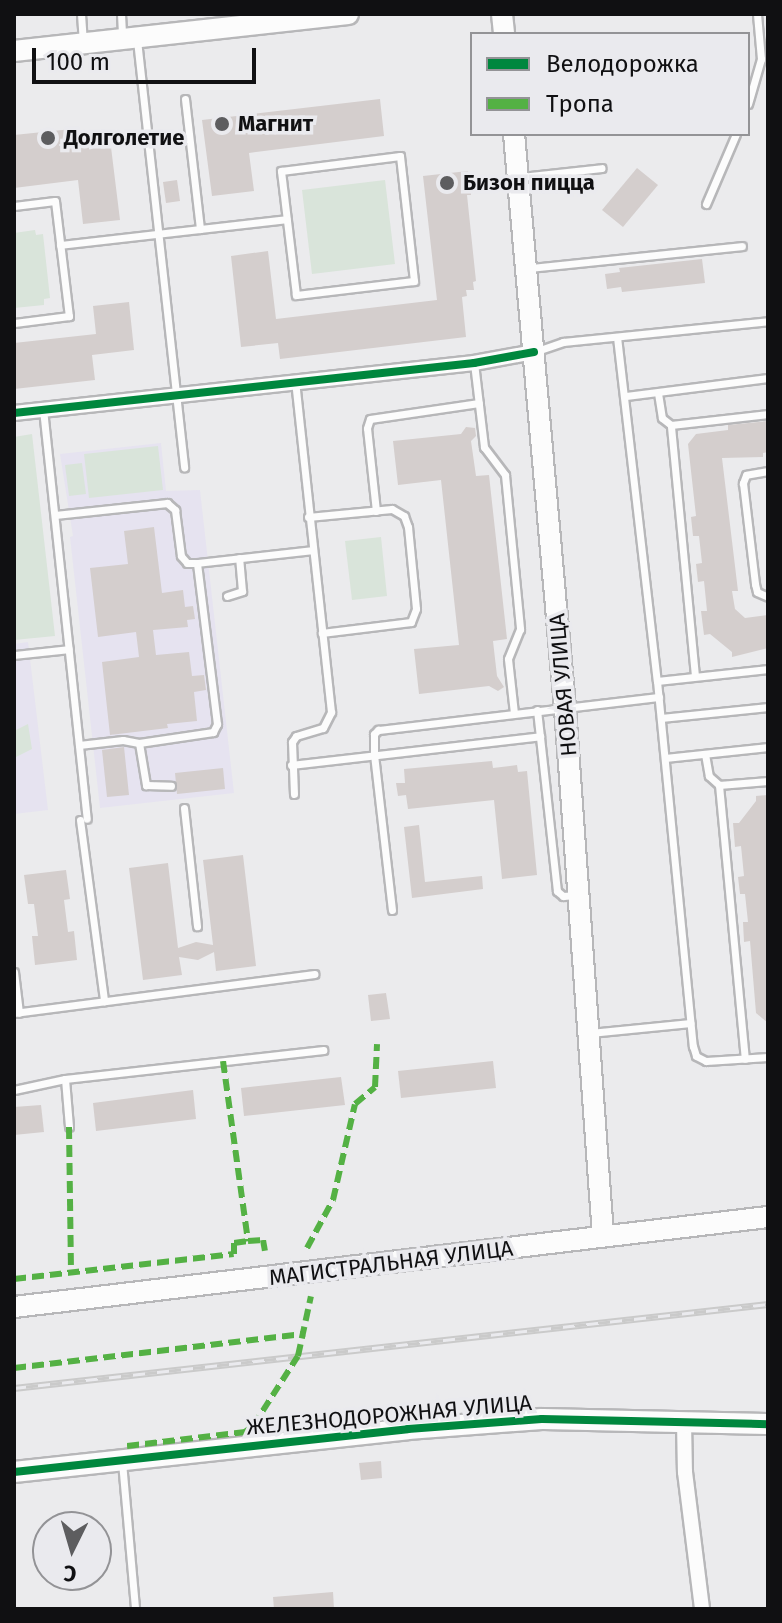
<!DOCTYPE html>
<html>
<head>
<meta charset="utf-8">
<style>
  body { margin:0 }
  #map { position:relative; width:782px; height:1623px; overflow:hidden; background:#ebebed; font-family:"Fira Sans",sans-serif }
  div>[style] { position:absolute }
  .education>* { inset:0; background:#e6e3f0 }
  .green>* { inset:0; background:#d9e4da }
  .building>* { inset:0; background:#d4cecd }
  .roads { filter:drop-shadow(2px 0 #b7b7b9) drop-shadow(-2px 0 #b7b7b9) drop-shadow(0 2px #b7b7b9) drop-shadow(0 -2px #b7b7b9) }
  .lane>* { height:7px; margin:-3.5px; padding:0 3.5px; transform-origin:3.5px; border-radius:3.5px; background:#fcfcfc }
  .street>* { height:14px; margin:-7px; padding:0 7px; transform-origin:7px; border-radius:7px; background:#fcfcfc }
  .secondary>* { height:20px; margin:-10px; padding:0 10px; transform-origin:10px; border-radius:10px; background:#fcfcfc }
  .rail>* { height:7px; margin-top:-3.5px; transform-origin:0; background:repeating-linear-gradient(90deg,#eaeaee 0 12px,#cacaca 0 24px); box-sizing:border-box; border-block:2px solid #cacaca }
  .quiet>* { height:6px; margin-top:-3px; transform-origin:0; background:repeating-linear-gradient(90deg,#54b144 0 12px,transparent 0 18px) }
  .cycleway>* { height:8px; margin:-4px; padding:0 4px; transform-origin:4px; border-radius:4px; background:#00873e }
  .dots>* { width:22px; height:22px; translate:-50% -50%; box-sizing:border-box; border:4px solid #eaeaee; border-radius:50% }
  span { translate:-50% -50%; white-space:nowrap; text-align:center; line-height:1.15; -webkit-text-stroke:7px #eaeaee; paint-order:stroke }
  .poi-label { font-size:22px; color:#101012; font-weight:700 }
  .left { translate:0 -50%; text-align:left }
  .street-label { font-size:22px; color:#101012 }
  .frame { position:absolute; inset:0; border:16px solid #101012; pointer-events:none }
  .legend { position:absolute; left:470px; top:32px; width:280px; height:104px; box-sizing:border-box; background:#eaeaee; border:2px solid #939396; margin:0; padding:10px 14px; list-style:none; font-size:24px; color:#101012 }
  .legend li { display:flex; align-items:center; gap:16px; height:40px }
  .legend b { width:40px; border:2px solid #939396 }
  .north { position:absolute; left:32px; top:1511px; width:80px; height:80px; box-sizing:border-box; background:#eaeaee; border:2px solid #939396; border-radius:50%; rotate:185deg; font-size:22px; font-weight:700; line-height:32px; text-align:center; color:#101012 }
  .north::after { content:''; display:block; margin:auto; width:28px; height:36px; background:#5d5d5f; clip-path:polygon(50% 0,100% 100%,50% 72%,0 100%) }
  .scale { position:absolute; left:32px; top:48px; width:224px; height:36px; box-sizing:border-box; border:4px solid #101012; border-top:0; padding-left:10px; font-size:24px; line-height:28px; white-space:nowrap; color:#101012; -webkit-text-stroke:6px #eaeaee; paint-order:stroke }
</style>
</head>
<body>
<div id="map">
  <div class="education">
    <div style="clip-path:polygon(161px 443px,166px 491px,200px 490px,234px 793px,100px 808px,70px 537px,73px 536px,60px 454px)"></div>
    <div style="clip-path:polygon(28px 642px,48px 810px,14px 814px,14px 644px)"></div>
  </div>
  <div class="green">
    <div style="clip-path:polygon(385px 180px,395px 264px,312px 274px,302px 190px)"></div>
    <div style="clip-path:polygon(35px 230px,36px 235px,43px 234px,50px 298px,44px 299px,44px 305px,14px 308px,14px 233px)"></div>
    <div style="clip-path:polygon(32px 434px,55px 636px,14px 640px,14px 437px)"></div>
    <div style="clip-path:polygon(158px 446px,163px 490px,89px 498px,84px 454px)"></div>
    <div style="clip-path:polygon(82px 463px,86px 494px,69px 496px,65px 465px)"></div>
    <div style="clip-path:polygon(381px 537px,387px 596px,352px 600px,345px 541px)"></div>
    <div style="clip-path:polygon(28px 724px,32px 749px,14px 758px,14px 731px)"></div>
  </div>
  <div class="building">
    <div style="clip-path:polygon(380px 99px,384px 136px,249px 153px,254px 191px,212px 196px,202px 120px)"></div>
    <div style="clip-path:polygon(72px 129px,73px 140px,110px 139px,120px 220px,83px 224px,78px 180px,14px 188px,14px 135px)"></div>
    <div style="clip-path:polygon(637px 168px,658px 185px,623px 227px,602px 210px)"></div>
    <div style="clip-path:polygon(468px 171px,471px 195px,467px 195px,476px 281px,473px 282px,474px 290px,466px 290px,467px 296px,462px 297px,466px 337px,280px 359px,278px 343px,241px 347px,231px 256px,268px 251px,276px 319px,437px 300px,423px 176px)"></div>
    <div style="clip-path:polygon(177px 180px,180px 201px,166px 203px,163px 182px)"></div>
    <div style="clip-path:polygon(702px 259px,705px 283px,622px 292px,621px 287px,607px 289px,605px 274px,620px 272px,619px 268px)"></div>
    <div style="clip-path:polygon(129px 302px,134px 350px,92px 355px,95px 380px,14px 389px,14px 343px,96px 334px,93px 306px)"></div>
    <div style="clip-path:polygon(768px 421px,768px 452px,763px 453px,763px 457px,722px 458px,738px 591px,732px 591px,735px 609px,745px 618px,768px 615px,768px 648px,732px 657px,732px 652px,710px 634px,704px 635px,701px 611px,707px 611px,704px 581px,698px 582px,696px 564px,702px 563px,699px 536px,693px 536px,691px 517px,696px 516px,688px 444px,696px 434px,728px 430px,728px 425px)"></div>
    <div style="clip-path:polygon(466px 427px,475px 428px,476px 436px,471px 441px,476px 476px,489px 475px,507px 639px,493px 641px,497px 676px,504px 687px,498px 691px,489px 686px,419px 694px,414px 649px,459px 645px,441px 480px,398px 485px,393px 441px,461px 434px)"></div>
    <div style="clip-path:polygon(154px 527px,162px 593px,183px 590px,185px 607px,193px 606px,195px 619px,187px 620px,188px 627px,153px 630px,156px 655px,189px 652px,192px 676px,204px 675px,206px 690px,194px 692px,197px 721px,167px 724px,168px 728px,110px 735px,102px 662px,139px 657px,136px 632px,98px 637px,90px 568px,128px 564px,124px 531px)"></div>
    <div style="clip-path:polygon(124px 747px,129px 795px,107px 797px,102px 750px)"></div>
    <div style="clip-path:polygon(492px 761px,493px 768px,517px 765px,518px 772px,527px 771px,537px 875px,502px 879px,494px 800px,408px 809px,406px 795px,398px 796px,396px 783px,405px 783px,404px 769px)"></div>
    <div style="clip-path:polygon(223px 768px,225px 789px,177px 794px,175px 773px)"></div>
    <div style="clip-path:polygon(768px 795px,767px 838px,768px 1023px,756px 1013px,750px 941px,744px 942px,743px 922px,748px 922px,745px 894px,740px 894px,738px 877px,744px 876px,741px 846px,735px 847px,733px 823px,739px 823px,756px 801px,756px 796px)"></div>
    <div style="clip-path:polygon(419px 825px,425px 882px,482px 876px,483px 889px,412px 898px,404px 827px)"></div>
    <div style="clip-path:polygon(243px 855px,256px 966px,216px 971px,214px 952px,198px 960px,179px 957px,182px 975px,143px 980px,129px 868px,168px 863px,178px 948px,196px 942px,213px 945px,203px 860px)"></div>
    <div style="clip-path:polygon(66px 870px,70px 899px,64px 900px,68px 932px,74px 931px,77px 960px,35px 965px,32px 936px,38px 936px,34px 904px,28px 904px,24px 875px)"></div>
    <div style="clip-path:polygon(386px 993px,390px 1019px,371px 1021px,368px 995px)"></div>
    <div style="clip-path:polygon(493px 1061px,496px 1088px,401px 1098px,398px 1071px)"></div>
    <div style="clip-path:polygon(341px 1077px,345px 1105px,244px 1116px,241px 1088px)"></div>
    <div style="clip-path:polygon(193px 1090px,196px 1119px,96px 1131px,93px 1103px)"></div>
    <div style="clip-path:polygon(41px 1105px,44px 1132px,14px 1135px,14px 1107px)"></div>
    <div style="clip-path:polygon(381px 1461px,382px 1478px,361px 1480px,359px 1463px)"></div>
    <div style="clip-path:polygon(333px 1592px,334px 1609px,274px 1609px,273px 1597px)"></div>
  </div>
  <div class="roads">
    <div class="lane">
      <div style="left:81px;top:14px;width:27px;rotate:86deg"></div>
      <div style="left:121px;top:14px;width:22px;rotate:87deg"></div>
      <div style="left:137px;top:40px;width:430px;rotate:83.7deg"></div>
      <div style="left:185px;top:99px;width:131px;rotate:83.4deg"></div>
      <div style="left:748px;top:104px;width:47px;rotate:-73.9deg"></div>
      <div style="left:761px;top:59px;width:45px;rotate:-95.1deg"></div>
      <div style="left:400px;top:156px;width:126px;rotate:83.6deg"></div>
      <div style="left:414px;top:281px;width:119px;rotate:173.2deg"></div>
      <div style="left:296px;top:295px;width:125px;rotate:-96.9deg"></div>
      <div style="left:281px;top:171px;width:120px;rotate:-7.2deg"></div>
      <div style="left:521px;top:177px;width:81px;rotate:-6.3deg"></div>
      <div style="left:706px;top:204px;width:76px;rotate:-66.8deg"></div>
      <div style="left:14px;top:206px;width:41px;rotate:-7deg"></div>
      <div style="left:55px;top:201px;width:116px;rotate:83.1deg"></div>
      <div style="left:69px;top:316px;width:55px;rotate:172.7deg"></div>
      <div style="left:60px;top:245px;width:228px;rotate:-6.5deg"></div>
      <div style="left:530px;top:268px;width:213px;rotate:-5.9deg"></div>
      <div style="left:617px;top:337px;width:346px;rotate:83.4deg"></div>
      <div style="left:657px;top:681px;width:367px;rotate:84.4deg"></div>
      <div style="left:693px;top:1046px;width:10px;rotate:73deg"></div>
      <div style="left:696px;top:1056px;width:11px;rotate:27deg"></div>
      <div style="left:706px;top:1061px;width:62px;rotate:-3.7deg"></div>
      <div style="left:537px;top:351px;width:28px;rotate:-19deg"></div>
      <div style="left:563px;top:342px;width:206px;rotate:-5.8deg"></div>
      <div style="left:474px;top:363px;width:85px;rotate:83.2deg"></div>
      <div style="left:484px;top:447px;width:35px;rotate:53deg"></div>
      <div style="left:505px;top:475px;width:155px;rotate:84.4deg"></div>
      <div style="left:520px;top:629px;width:32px;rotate:112deg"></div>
      <div style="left:508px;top:659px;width:54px;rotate:83.7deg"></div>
      <div style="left:658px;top:393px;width:25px;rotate:81deg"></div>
      <div style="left:662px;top:418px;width:11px;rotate:38deg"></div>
      <div style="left:626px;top:396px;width:143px;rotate:-7.2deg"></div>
      <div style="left:43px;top:409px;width:412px;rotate:83.9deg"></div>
      <div style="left:768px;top:471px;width:22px;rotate:170deg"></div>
      <div style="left:746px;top:475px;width:9px;rotate:111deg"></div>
      <div style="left:743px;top:483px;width:102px;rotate:83.2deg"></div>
      <div style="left:755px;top:584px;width:8px;rotate:76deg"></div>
      <div style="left:757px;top:592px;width:12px;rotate:24deg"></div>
      <div style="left:376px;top:511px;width:83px;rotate:-96.2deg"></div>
      <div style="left:367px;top:428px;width:9px;rotate:-72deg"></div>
      <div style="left:370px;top:419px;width:110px;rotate:-8.4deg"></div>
      <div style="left:55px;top:515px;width:113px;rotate:-6.1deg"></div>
      <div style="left:167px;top:503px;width:11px;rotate:41deg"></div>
      <div style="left:175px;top:510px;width:46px;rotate:82.6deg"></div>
      <div style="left:181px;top:556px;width:9px;rotate:49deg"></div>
      <div style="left:187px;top:563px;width:10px"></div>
      <div style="left:308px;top:517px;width:84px;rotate:-5.4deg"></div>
      <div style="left:392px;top:509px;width:14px;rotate:30deg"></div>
      <div style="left:404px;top:516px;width:12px;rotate:70deg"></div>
      <div style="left:408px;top:527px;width:82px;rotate:84.4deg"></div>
      <div style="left:416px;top:609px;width:14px;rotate:111deg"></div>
      <div style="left:411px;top:622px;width:90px;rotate:173deg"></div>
      <div style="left:227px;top:596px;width:16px;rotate:-18deg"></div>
      <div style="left:242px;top:591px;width:33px;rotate:-95deg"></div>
      <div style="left:14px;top:655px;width:55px;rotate:-6.2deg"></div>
      <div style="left:695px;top:676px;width:252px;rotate:-95.5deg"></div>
      <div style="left:671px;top:425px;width:98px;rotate:-6.5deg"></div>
      <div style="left:657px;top:681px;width:112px;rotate:-6.2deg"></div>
      <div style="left:537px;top:710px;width:182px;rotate:83.7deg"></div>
      <div style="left:557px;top:891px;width:8px;rotate:40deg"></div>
      <div style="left:563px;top:896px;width:14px;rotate:-4deg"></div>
      <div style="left:661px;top:718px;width:108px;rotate:-5.9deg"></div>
      <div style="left:139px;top:743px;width:43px;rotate:80.5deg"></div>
      <div style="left:146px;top:785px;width:25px;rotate:2deg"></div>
      <div style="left:79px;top:745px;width:44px;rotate:-6.5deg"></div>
      <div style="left:123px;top:740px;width:16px;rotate:11deg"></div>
      <div style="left:139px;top:743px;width:75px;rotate:-8.5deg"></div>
      <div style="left:213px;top:732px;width:9px;rotate:-63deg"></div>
      <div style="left:217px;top:724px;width:162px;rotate:-97.1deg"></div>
      <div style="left:197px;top:563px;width:116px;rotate:-6.4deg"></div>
      <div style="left:705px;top:754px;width:22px;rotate:80deg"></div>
      <div style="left:709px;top:776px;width:13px;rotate:42deg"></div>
      <div style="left:719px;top:785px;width:49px;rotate:-4.7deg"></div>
      <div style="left:665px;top:758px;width:104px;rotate:-6.1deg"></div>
      <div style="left:291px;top:765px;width:251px;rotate:-6.6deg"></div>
      <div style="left:719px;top:785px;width:275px;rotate:84.6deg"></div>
      <div style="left:294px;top:794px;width:52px;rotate:-92.2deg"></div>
      <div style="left:292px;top:742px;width:7px;rotate:-56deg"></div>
      <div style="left:296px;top:736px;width:28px;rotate:-17deg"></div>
      <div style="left:323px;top:728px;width:18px;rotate:-63deg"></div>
      <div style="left:331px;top:712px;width:332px;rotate:-96.2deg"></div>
      <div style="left:184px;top:808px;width:119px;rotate:83.7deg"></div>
      <div style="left:80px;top:820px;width:183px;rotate:82.4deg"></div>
      <div style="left:392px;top:910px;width:156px;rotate:-96.6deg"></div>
      <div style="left:374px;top:755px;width:21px;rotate:-90deg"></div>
      <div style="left:374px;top:734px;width:6px;rotate:-45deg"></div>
      <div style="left:378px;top:730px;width:283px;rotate:-6.7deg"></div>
      <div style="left:14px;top:972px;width:41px;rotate:83deg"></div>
      <div style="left:14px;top:1013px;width:303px;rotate:-7.4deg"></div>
      <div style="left:590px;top:1033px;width:101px;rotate:-5.7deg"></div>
      <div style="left:65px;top:1079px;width:48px;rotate:85.2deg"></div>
      <div style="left:14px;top:1090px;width:52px;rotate:-12.2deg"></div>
      <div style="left:65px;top:1079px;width:260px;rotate:-6.4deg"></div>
      <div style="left:122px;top:1462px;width:148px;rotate:84.9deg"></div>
    </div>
    <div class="street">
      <div style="left:14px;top:413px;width:463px;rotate:-6.2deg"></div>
      <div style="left:474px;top:363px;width:61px;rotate:-10.4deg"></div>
      <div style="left:684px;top:1422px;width:50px;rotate:88.9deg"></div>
      <div style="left:685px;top:1472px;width:138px;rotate:82.9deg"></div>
    </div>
    <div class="secondary">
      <div style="left:502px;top:14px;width:20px;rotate:84deg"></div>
      <div style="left:14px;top:51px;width:336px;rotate:-6.3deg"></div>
      <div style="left:514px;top:134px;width:576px;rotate:84.92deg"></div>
      <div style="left:565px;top:708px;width:529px;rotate:85.88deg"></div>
      <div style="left:14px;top:1307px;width:759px;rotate:-6.81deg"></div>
      <div style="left:14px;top:1472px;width:396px;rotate:-6.2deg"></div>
      <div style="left:408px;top:1429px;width:134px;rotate:-4.3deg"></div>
      <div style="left:542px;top:1419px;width:226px;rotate:1.3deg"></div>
    </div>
  </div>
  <div class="rail">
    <div style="left:14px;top:1388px;width:759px;rotate:-6.36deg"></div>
  </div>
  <div class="quiet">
    <div style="left:223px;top:1061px;width:182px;rotate:82.1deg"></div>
    <div style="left:248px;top:1241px;width:15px;rotate:-4deg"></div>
    <div style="left:263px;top:1240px;width:11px;rotate:80deg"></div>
    <div style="left:69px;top:1127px;width:145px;rotate:89.2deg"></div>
    <div style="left:307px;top:1248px;width:55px;rotate:-61.6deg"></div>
    <div style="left:333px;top:1200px;width:98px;rotate:-77.1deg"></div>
    <div style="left:355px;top:1104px;width:26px;rotate:-40deg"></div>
    <div style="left:375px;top:1087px;width:43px;rotate:-87.3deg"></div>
    <div style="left:14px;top:1279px;width:221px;rotate:-6.5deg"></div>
    <div style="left:234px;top:1254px;width:11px;rotate:-90deg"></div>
    <div style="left:234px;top:1243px;width:14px;rotate:-8deg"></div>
    <div style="left:14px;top:1368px;width:293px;rotate:-6.7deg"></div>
    <div style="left:127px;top:1446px;width:119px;rotate:-6.8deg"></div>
    <div style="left:245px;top:1432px;width:10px;rotate:-37deg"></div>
    <div style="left:253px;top:1426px;width:83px;rotate:-57.3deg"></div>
    <div style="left:298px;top:1356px;width:61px;rotate:-77.8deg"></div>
  </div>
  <div class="cycleway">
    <div style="left:14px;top:413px;width:463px;rotate:-6.2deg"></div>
    <div style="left:474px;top:363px;width:61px;rotate:-10.4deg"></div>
    <div style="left:14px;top:1472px;width:396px;rotate:-6.2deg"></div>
    <div style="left:408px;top:1429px;width:134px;rotate:-4.3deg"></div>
    <div style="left:542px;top:1419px;width:226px;rotate:1.3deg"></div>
  </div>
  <div class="dots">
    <div style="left:222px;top:124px;background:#5d5d5f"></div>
    <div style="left:48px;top:138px;background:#5d5d5f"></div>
    <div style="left:447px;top:183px;background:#5d5d5f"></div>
  </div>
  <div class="poi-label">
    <span class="left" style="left:238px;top:124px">Магнит</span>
    <span class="left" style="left:64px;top:138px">Долголетие</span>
    <span class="left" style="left:463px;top:183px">Бизон пицца</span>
  </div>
  <div class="street-label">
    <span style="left:563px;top:685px;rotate:-95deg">НОВАЯ УЛИЦА</span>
    <span style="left:391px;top:1263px;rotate:-7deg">МАГИСТРАЛЬНАЯ УЛИЦА</span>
    <span style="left:389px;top:1415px;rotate:-5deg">ЖЕЛЕЗНОДОРОЖНАЯ УЛИЦА</span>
  </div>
  <div class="frame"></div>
  <ul class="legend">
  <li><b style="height:10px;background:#00873e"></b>Велодорожка</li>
  <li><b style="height:10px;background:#54b144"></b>Тропа</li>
  </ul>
  <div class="north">С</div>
  <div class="scale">100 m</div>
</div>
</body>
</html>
